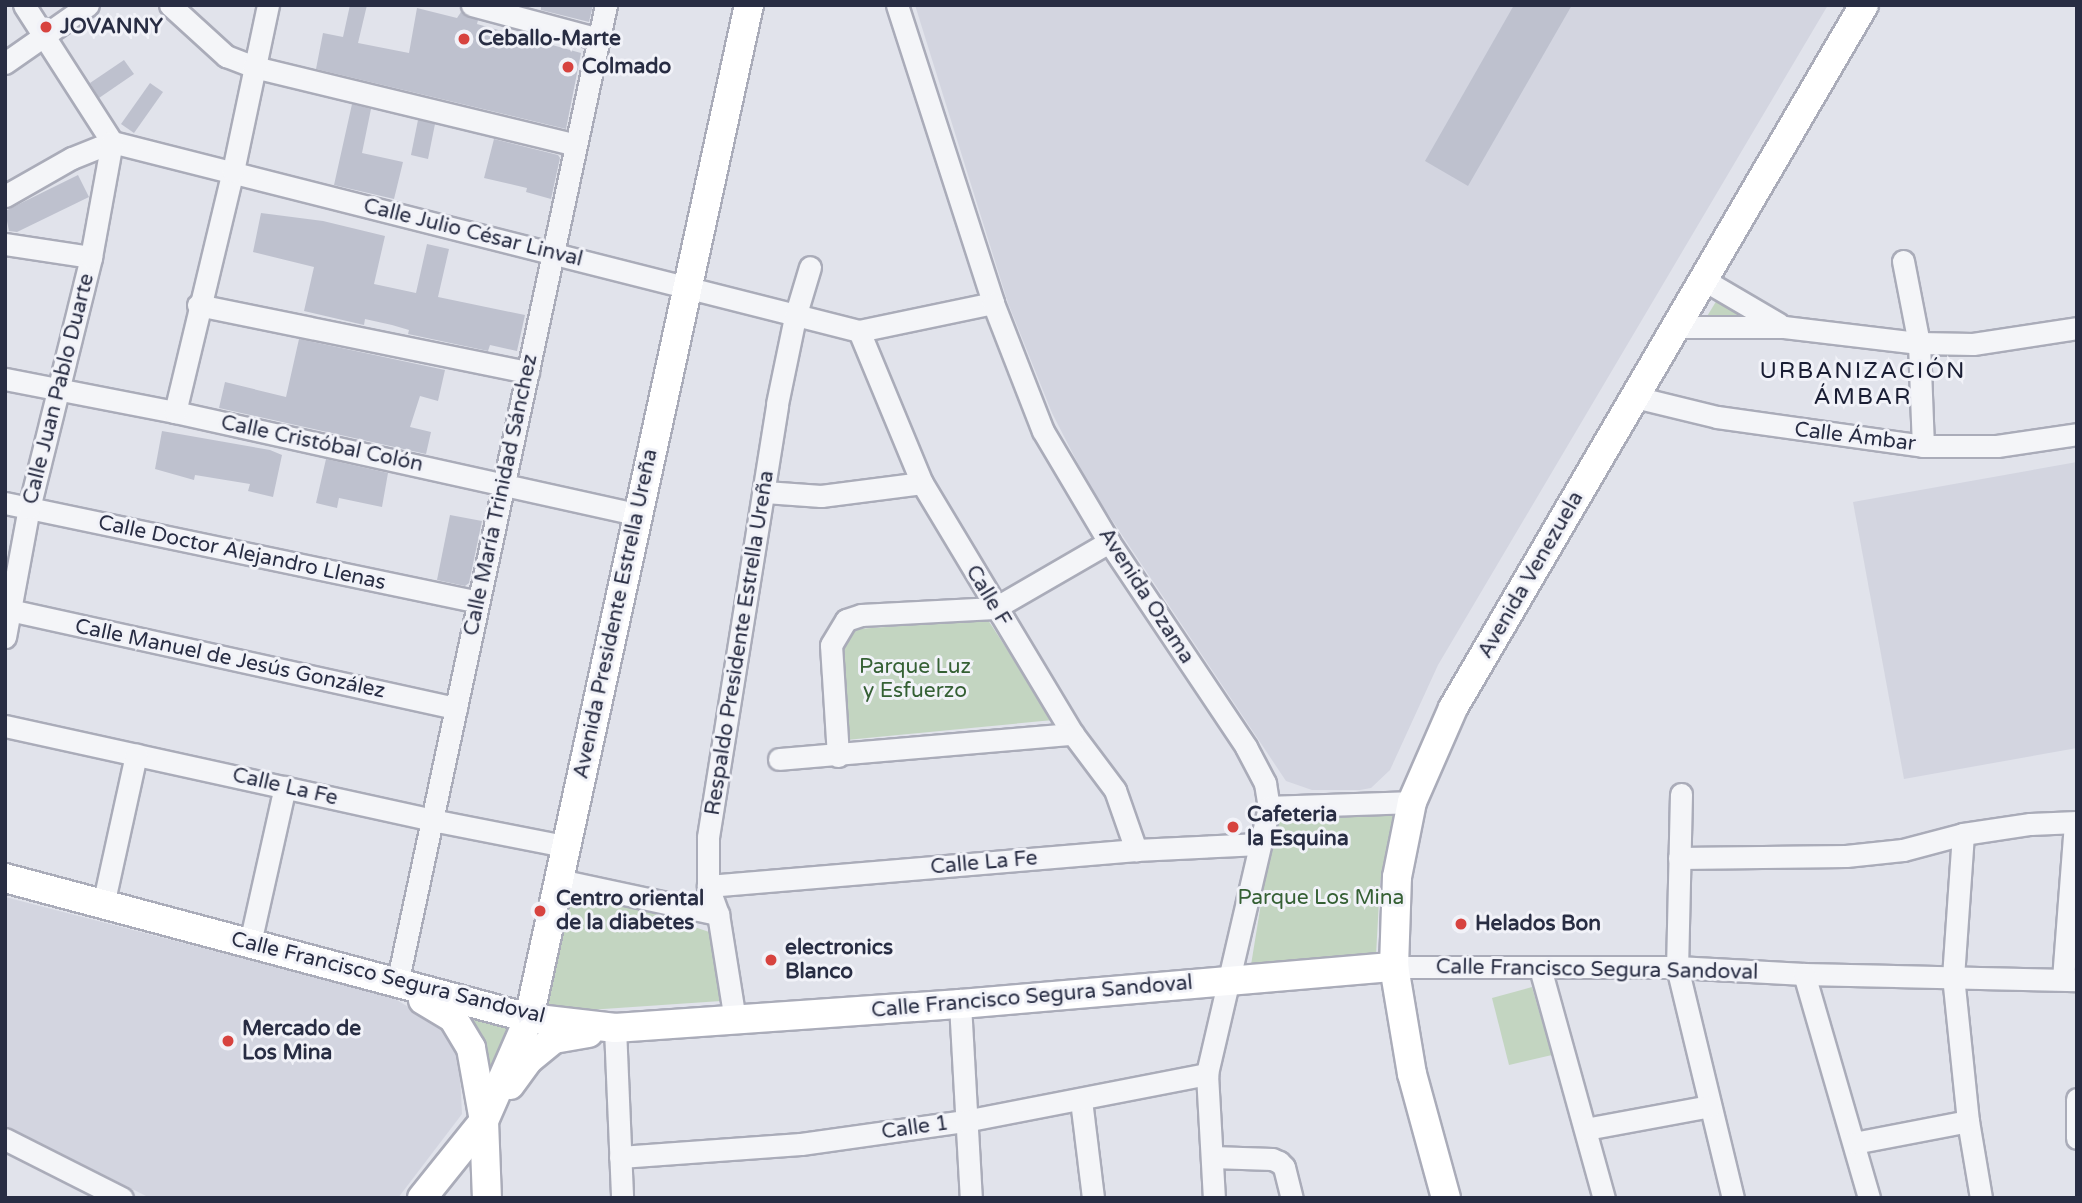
<!DOCTYPE html>
<html>
<head>
<meta charset="utf-8">
<style>
  body { margin:0 }
  #map { position:relative; width:2082px; height:1203px; overflow:hidden; background:#e1e3eb; font-family:"Varela Round",sans-serif }
  div>[style] { position:absolute }
  .built>* { inset:0; background:#d3d5e0 }
  .green>* { inset:0; background:#c3d5c1 }
  .building>* { inset:0; background:#bec1ce }
  .roads { filter:drop-shadow(2px 0 #aaacb9) drop-shadow(-2px 0 #aaacb9) drop-shadow(0 2px #aaacb9) drop-shadow(0 -2px #aaacb9) }
  .minor>* { height:21px; margin:-10.5px; padding:0 10.5px; transform-origin:10.5px; border-radius:10.5px; background:#f4f5f8 }
  .major>* { height:28px; margin:-14px; padding:0 14px; transform-origin:14px; border-radius:14px; background:#fff }
  .dots>* { width:19px; height:19px; translate:-50% -50%; box-sizing:border-box; border:4px solid #f1f2f8; border-radius:50% }
  span { translate:-50% -50%; white-space:nowrap; text-align:center; line-height:1.15; -webkit-text-stroke:6px #f1f2f8; paint-order:stroke }
  .poi-label { font-size:21px; color:#282d43; font-weight:700 }
  .left { translate:0 -50%; text-align:left }
  .street-label { font-size:21px; color:#282d43 }
  .park-label { font-size:21px; color:#356034 }
  .neighbourhood-label { font-size:23px; color:#1a1e34; letter-spacing:2px }
  .frame { position:absolute; inset:0; border:7px solid #282d43; pointer-events:none }
</style>
</head>
<body>
<div id="map">
  <div class="built">
    <div style="clip-path:polygon(915px 5px,1828px 5px,1438px 665px,1390px 770px,1371px 788px,1360px 790px,1312px 790px,1286px 781px,1090px 487px,1052px 413px,1008px 303px)"></div>
    <div style="clip-path:polygon(2077px 462px,2077px 748px,1904px 779px,1853px 502px)"></div>
    <div style="clip-path:polygon(5px 897px,392px 997px,443px 1028px,459px 1054px,462px 1114px,398px 1198px,150px 1198px,5px 1125px)"></div>
  </div>
  <div class="green">
    <div style="clip-path:polygon(1720px 295px,1761px 319px,1706px 318px)"></div>
    <div style="clip-path:polygon(988px 620px,1053px 720px,846px 740px,841px 648px,857px 629px)"></div>
    <div style="clip-path:polygon(1393px 815px,1380px 883px,1376px 955px,1251px 965px,1275px 817px)"></div>
    <div style="clip-path:polygon(571px 885px,715px 934px,721px 1001px,559px 1012px,544px 1010px)"></div>
    <div style="clip-path:polygon(1532px 987px,1552px 1055px,1509px 1065px,1492px 998px)"></div>
    <div style="clip-path:polygon(462px 1014px,516px 1023px,490px 1083px)"></div>
  </div>
  <div class="building">
    <div style="clip-path:polygon(350px 5px,367px 5px,358px 43px,409px 53px,417px 8px,457px 18px,461px 12px,478px 20px,477px 24px,581px 53px,566px 129px,316px 69px,323px 33px,343px 37px)"></div>
    <div style="clip-path:polygon(541px 5px,593px 5px,589px 22px,541px 10px)"></div>
    <div style="clip-path:polygon(1514px 5px,1572px 5px,1468px 186px,1425px 161px)"></div>
    <div style="clip-path:polygon(124px 60px,134px 74px,99px 98px,90px 83px)"></div>
    <div style="clip-path:polygon(150px 83px,163px 92px,134px 133px,121px 124px)"></div>
    <div style="clip-path:polygon(352px 104px,371px 109px,362px 153px,403px 162px,394px 199px,334px 185px)"></div>
    <div style="clip-path:polygon(418px 120px,435px 124px,428px 159px,411px 155px)"></div>
    <div style="clip-path:polygon(494px 139px,558px 155px,560px 158px,551px 199px,526px 192px,527px 188px,484px 178px)"></div>
    <div style="clip-path:polygon(78px 175px,89px 197px,17px 232px,9px 231px,5px 211px)"></div>
    <div style="clip-path:polygon(261px 213px,323px 221px,385px 236px,374px 284px,416px 293px,427px 244px,449px 249px,438px 297px,525px 315px,517px 351px,490px 345px,488px 351px,408px 334px,409px 330px,392px 325px,365px 319px,364px 325px,304px 311px,314px 267px,253px 252px)"></div>
    <div style="clip-path:polygon(299px 339px,445px 370px,438px 401px,420px 396px,410px 427px,431px 432px,426px 454px,219px 408px,225px 382px,286px 397px)"></div>
    <div style="clip-path:polygon(162px 431px,270px 450px,282px 455px,273px 497px,248px 491px,250px 484px,195px 475px,194px 480px,155px 469px)"></div>
    <div style="clip-path:polygon(326px 459px,388px 473px,382px 507px,339px 498px,337px 508px,316px 503px)"></div>
    <div style="clip-path:polygon(450px 515px,482px 521px,469px 583px,465px 586px,437px 580px)"></div>
  </div>
  <div class="roads">
    <div class="minor">
      <div style="left:24px;top:5px;width:163px;rotate:57.3deg"></div>
      <div style="left:112px;top:142px;width:771px;rotate:14.2deg"></div>
      <div style="left:859px;top:331px;width:137px;rotate:-11.8deg"></div>
      <div style="left:170px;top:5px;width:76px;rotate:42.3deg"></div>
      <div style="left:226px;top:56px;width:30px;rotate:21deg"></div>
      <div style="left:254px;top:67px;width:331px;rotate:13.6deg"></div>
      <div style="left:472px;top:5px;width:131px;rotate:15deg"></div>
      <div style="left:897px;top:5px;width:313px;rotate:72.1deg"></div>
      <div style="left:993px;top:303px;width:137px;rotate:68.7deg"></div>
      <div style="left:1043px;top:431px;width:129px;rotate:59.3deg"></div>
      <div style="left:1109px;top:542px;width:247px;rotate:56.2deg"></div>
      <div style="left:1246px;top:747px;width:41px;rotate:62.2deg"></div>
      <div style="left:1265px;top:783px;width:24px;rotate:81deg"></div>
      <div style="left:1269px;top:807px;width:274px;rotate:103.1deg"></div>
      <div style="left:1207px;top:1074px;width:124px;rotate:86.8deg"></div>
      <div style="left:5px;top:63px;width:101px;rotate:-34.9deg"></div>
      <div style="left:5px;top:196px;width:77px;rotate:-29.6deg"></div>
      <div style="left:72px;top:158px;width:43px;rotate:-21.8deg"></div>
      <div style="left:5px;top:244px;width:87px;rotate:8.6deg"></div>
      <div style="left:1903px;top:261px;width:84px;rotate:79deg"></div>
      <div style="left:1919px;top:343px;width:103px;rotate:87.8deg"></div>
      <div style="left:1704px;top:280px;width:87px;rotate:30.4deg"></div>
      <div style="left:198px;top:305px;width:337px;rotate:11.5deg"></div>
      <div style="left:1676px;top:327px;width:108px"></div>
      <div style="left:1784px;top:327px;width:136px;rotate:6.8deg"></div>
      <div style="left:1919px;top:343px;width:54px;rotate:1.1deg"></div>
      <div style="left:1973px;top:344px;width:105px;rotate:-8.7deg"></div>
      <div style="left:859px;top:331px;width:165px;rotate:67.5deg"></div>
      <div style="left:922px;top:483px;width:293px;rotate:59deg"></div>
      <div style="left:1073px;top:734px;width:70px;rotate:53.1deg"></div>
      <div style="left:1115px;top:790px;width:64px;rotate:70.7deg"></div>
      <div style="left:5px;top:379px;width:173px;rotate:11deg"></div>
      <div style="left:175px;top:412px;width:474px;rotate:12.5deg"></div>
      <div style="left:1635px;top:397px;width:84px;rotate:13.7deg"></div>
      <div style="left:1717px;top:417px;width:208px;rotate:8deg"></div>
      <div style="left:1923px;top:446px;width:74px"></div>
      <div style="left:1997px;top:446px;width:81px;rotate:-8.5deg"></div>
      <div style="left:175px;top:412px;width:248px;rotate:-76.5deg"></div>
      <div style="left:233px;top:171px;width:170px;rotate:-78.1deg"></div>
      <div style="left:765px;top:492px;width:56px;rotate:4.1deg"></div>
      <div style="left:821px;top:496px;width:102px;rotate:-7.3deg"></div>
      <div style="left:5px;top:503px;width:483px;rotate:11.8deg"></div>
      <div style="left:5px;top:609px;width:462px;rotate:12.4deg"></div>
      <div style="left:5px;top:637px;width:131px;rotate:-79.5deg"></div>
      <div style="left:29px;top:508px;width:259px;rotate:-76.1deg"></div>
      <div style="left:91px;top:257px;width:117px;rotate:-79.7deg"></div>
      <div style="left:5px;top:726px;width:437px;rotate:12.4deg"></div>
      <div style="left:432px;top:820px;width:136px;rotate:11.1deg"></div>
      <div style="left:838px;top:756px;width:111px;rotate:-93.6deg"></div>
      <div style="left:831px;top:645px;width:29px;rotate:-59deg"></div>
      <div style="left:846px;top:620px;width:16px;rotate:-18deg"></div>
      <div style="left:861px;top:615px;width:134px;rotate:-3deg"></div>
      <div style="left:995px;top:608px;width:132px;rotate:-30.1deg"></div>
      <div style="left:779px;top:759px;width:295px;rotate:-4.9deg"></div>
      <div style="left:1681px;top:794px;width:173px;rotate:91.3deg"></div>
      <div style="left:1677px;top:967px;width:238px;rotate:76.4deg"></div>
      <div style="left:1269px;top:807px;width:143px;rotate:-2deg"></div>
      <div style="left:1963px;top:834px;width:142px;rotate:94deg"></div>
      <div style="left:1953px;top:976px;width:146px;rotate:84.1deg"></div>
      <div style="left:1968px;top:1121px;width:78px;rotate:80.4deg"></div>
      <div style="left:1679px;top:858px;width:167px;rotate:-0.7deg"></div>
      <div style="left:1846px;top:856px;width:57px;rotate:-6deg"></div>
      <div style="left:1903px;top:850px;width:62px;rotate:-14.9deg"></div>
      <div style="left:1963px;top:834px;width:68px;rotate:-8.5deg"></div>
      <div style="left:2030px;top:824px;width:47px;rotate:-2.4deg"></div>
      <div style="left:559px;top:880px;width:163px;rotate:12.1deg"></div>
      <div style="left:708px;top:886px;width:430px;rotate:-4.8deg"></div>
      <div style="left:1136px;top:850px;width:124px;rotate:-2.8deg"></div>
      <div style="left:103px;top:905px;width:154px;rotate:-77.6deg"></div>
      <div style="left:250px;top:943px;width:160px;rotate:-77.4deg"></div>
      <div style="left:1394px;top:967px;width:283px"></div>
      <div style="left:1677px;top:967px;width:127px;rotate:3.2deg"></div>
      <div style="left:1804px;top:974px;width:273px;rotate:1.3deg"></div>
      <div style="left:1540px;top:968px;width:239px;rotate:74.5deg"></div>
      <div style="left:1804px;top:974px;width:233px;rotate:73.8deg"></div>
      <div style="left:2063px;top:979px;width:157px;rotate:-85.6deg"></div>
      <div style="left:397px;top:984px;width:1001px;rotate:-77.95deg"></div>
      <div style="left:960px;top:1004px;width:194px;rotate:86.8deg"></div>
      <div style="left:735px;top:1020px;width:107px;rotate:-99.1deg"></div>
      <div style="left:718px;top:914px;width:30px;rotate:-110deg"></div>
      <div style="left:708px;top:886px;width:49px;rotate:-90deg"></div>
      <div style="left:708px;top:837px;width:438px;rotate:-80.9deg"></div>
      <div style="left:777px;top:404px;width:89px;rotate:-78.3deg"></div>
      <div style="left:795px;top:317px;width:52px;rotate:-73.3deg"></div>
      <div style="left:615px;top:1028px;width:170px;rotate:87.6deg"></div>
      <div style="left:2077px;top:1099px;width:39px;rotate:90deg"></div>
      <div style="left:1081px;top:1100px;width:99px;rotate:83deg"></div>
      <div style="left:1586px;top:1129px;width:126px;rotate:-10.5deg"></div>
      <div style="left:5px;top:1139px;width:131px;rotate:26.8deg"></div>
      <div style="left:1854px;top:1143px;width:116px;rotate:-10.9deg"></div>
      <div style="left:620px;top:1157px;width:181px;rotate:-4.1deg"></div>
      <div style="left:801px;top:1144px;width:166px;rotate:-8deg"></div>
      <div style="left:965px;top:1121px;width:247px;rotate:-11deg"></div>
      <div style="left:1212px;top:1157px;width:60px;rotate:1.9deg"></div>
      <div style="left:1272px;top:1159px;width:8px;rotate:23deg"></div>
      <div style="left:1279px;top:1162px;width:7px;rotate:45deg"></div>
      <div style="left:1284px;top:1167px;width:32px;rotate:76deg"></div>
    </div>
    <div class="major">
      <div style="left:5px;top:878px;width:542px;rotate:14.96deg"></div>
      <div style="left:529px;top:1018px;width:87px;rotate:6.6deg"></div>
      <div style="left:615px;top:1028px;width:346px;rotate:-4deg"></div>
      <div style="left:960px;top:1004px;width:436px;rotate:-4.9deg"></div>
      <div style="left:423px;top:1000px;width:35px;rotate:31deg"></div>
      <div style="left:453px;top:1018px;width:35px;rotate:59deg"></div>
      <div style="left:471px;top:1048px;width:74px;rotate:79.9deg"></div>
      <div style="left:484px;top:1121px;width:77px;rotate:87.8deg"></div>
      <div style="left:510px;top:1085px;width:31px;rotate:-54deg"></div>
      <div style="left:528px;top:1060px;width:33px;rotate:-39deg"></div>
      <div style="left:554px;top:1039px;width:35px;rotate:-10deg"></div>
      <div style="left:422px;top:1198px;width:99px;rotate:-51.2deg"></div>
      <div style="left:484px;top:1121px;width:112px;rotate:-66.4deg"></div>
      <div style="left:529px;top:1018px;width:1037px;rotate:-77.75deg"></div>
      <div style="left:1446px;top:1198px;width:129px;rotate:-105.3deg"></div>
      <div style="left:1412px;top:1074px;width:109px;rotate:-99.5deg"></div>
      <div style="left:1394px;top:967px;width:90px;rotate:-88.1deg"></div>
      <div style="left:1397px;top:877px;width:76px;rotate:-78.7deg"></div>
      <div style="left:1412px;top:802px;width:103px;rotate:-66.4deg"></div>
      <div style="left:1453px;top:708px;width:814px;rotate:-59.69deg"></div>
    </div>
  </div>
  <div class="dots">
    <div style="left:46px;top:27px;background:#d7433f"></div>
    <div style="left:464px;top:39px;background:#d7433f"></div>
    <div style="left:568px;top:67px;background:#d7433f"></div>
    <div style="left:1233px;top:827px;background:#d7433f"></div>
    <div style="left:540px;top:911px;background:#d7433f"></div>
    <div style="left:1461px;top:924px;background:#d7433f"></div>
    <div style="left:771px;top:960px;background:#d7433f"></div>
    <div style="left:228px;top:1041px;background:#d7433f"></div>
  </div>
  <div class="poi-label">
    <span class="left" style="left:60px;top:27px">JOVANNY</span>
    <span class="left" style="left:478px;top:39px">Ceballo-Marte</span>
    <span class="left" style="left:582px;top:67px">Colmado</span>
    <span class="left" style="left:1247px;top:827px">Cafeteria<br>la Esquina</span>
    <span class="left" style="left:556px;top:911px">Centro oriental<br>de la diabetes</span>
    <span class="left" style="left:1475px;top:924px">Helados Bon</span>
    <span class="left" style="left:785px;top:960px">electronics<br>Blanco</span>
    <span class="left" style="left:242px;top:1041px">Mercado de<br>Los Mina</span>
  </div>
  <div class="street-label">
    <span style="left:473px;top:233px;rotate:14deg">Calle Julio César Linval</span>
    <span style="left:59px;top:389px;rotate:-76deg">Calle Juan Pablo Duarte</span>
    <span style="left:1855px;top:437px;rotate:7deg">Calle Ámbar</span>
    <span style="left:322px;top:444px;rotate:12deg">Calle Cristóbal Colón</span>
    <span style="left:501px;top:495px;rotate:-78deg">Calle María Trinidad Sánchez</span>
    <span style="left:242px;top:553px;rotate:12deg">Calle Doctor Alejandro Llenas</span>
    <span style="left:1531px;top:575px;rotate:-60deg">Avenida Venezuela</span>
    <span style="left:988px;top:596px;rotate:59deg">Calle F</span>
    <span style="left:1146px;top:596px;rotate:57deg">Avenida Ozama</span>
    <span style="left:616px;top:614px;rotate:-78deg">Avenida Presidente Estrella Ureña</span>
    <span style="left:740px;top:643px;rotate:-81deg">Respaldo Presidente Estrella Ureña</span>
    <span style="left:230px;top:659px;rotate:12deg">Calle Manuel de Jesús González</span>
    <span style="left:285px;top:787px;rotate:13deg">Calle La Fe</span>
    <span style="left:984px;top:863px;rotate:-5deg">Calle La Fe</span>
    <span style="left:1597px;top:970px;rotate:1deg">Calle Francisco Segura Sandoval</span>
    <span style="left:388px;top:978px;rotate:14deg">Calle Francisco Segura Sandoval</span>
    <span style="left:1032px;top:997px;rotate:-5deg">Calle Francisco Segura Sandoval</span>
    <span style="left:915px;top:1128px;rotate:-8deg">Calle 1</span>
  </div>
  <div class="park-label">
    <span style="left:915px;top:679px">Parque Luz<br>y Esfuerzo</span>
    <span style="left:1321px;top:898px">Parque Los Mina</span>
  </div>
  <div class="neighbourhood-label">
    <span style="left:1863px;top:384px">URBANIZACIÓN<br>ÁMBAR</span>
  </div>
  <div class="frame"></div>
</div>
</body>
</html>
